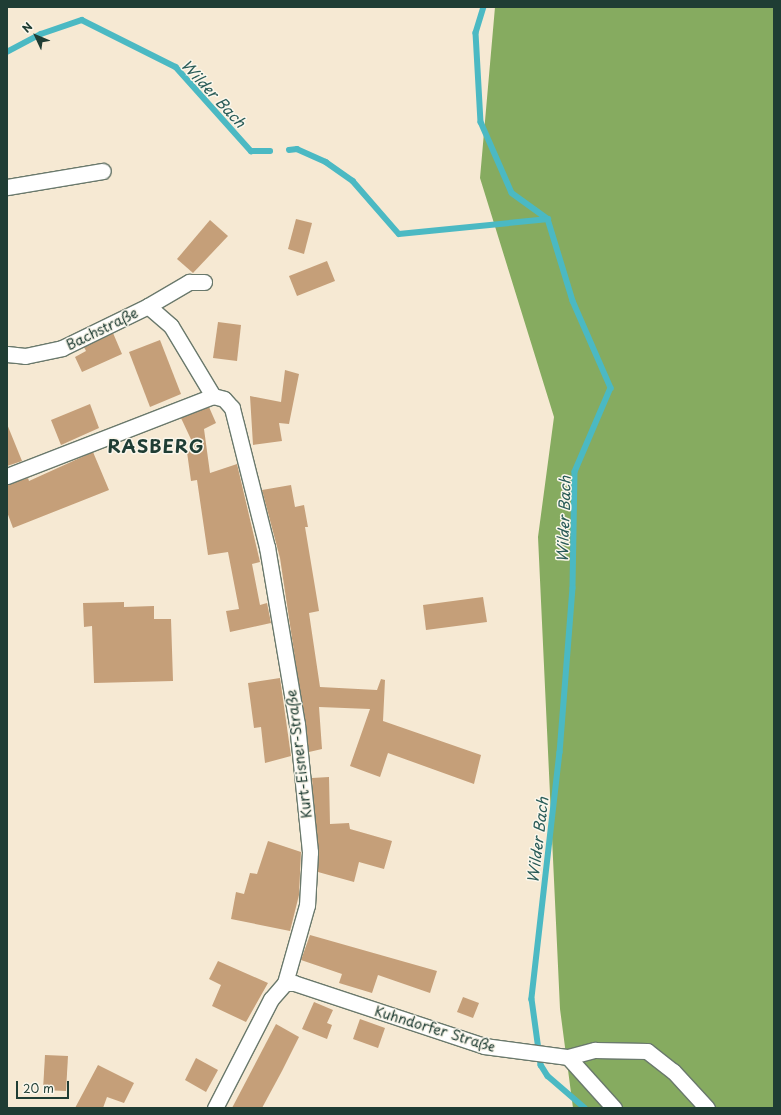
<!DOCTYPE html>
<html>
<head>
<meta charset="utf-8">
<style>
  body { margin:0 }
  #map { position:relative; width:781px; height:1115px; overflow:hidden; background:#f6e9d3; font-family:"Playpen Sans",sans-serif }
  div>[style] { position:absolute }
  .forest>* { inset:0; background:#86ab60 }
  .stream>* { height:5.5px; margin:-2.75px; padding:0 2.75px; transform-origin:2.75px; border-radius:2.75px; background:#4bb9c3 }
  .building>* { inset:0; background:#c59f79 }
  .roads { filter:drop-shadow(1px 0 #6a796c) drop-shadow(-1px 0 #6a796c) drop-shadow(0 1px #6a796c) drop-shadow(0 -1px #6a796c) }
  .street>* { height:15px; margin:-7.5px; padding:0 7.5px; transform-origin:7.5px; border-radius:7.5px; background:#fff }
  span { translate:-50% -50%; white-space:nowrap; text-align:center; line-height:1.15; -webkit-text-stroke:3px #fbf7ec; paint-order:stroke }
  .street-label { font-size:14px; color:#1f3d34 }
  .water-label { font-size:15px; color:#2a5c58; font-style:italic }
  .district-label { font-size:18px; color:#1f3d34; font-weight:700; letter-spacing:1px }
  .frame { position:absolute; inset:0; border:8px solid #1f3d34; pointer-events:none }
  .north { position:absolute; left:16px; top:16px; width:40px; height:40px; -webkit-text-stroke:3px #fbf7ec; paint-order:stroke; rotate:314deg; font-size:11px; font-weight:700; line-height:16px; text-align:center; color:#1f3d34 }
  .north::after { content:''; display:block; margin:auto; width:14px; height:18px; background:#1f3d34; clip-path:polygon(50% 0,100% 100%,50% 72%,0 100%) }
  .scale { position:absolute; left:16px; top:1081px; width:53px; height:18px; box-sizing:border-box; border:2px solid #1f3d34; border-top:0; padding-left:5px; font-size:12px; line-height:14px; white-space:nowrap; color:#1f3d34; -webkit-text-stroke:3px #fbf7ec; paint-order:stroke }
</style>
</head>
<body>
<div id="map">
  <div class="forest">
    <div style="clip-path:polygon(495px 7px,774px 7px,774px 1108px,573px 1108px,560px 1009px,538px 537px,554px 417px,480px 178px)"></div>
  </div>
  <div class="stream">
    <div style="left:484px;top:7px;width:27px;rotate:107deg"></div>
    <div style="left:476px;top:33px;width:89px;rotate:86.8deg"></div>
    <div style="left:481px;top:122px;width:77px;rotate:66.4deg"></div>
    <div style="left:512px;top:193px;width:44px;rotate:35.8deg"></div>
    <div style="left:7px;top:52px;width:38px;rotate:-28deg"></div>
    <div style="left:41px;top:34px;width:43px;rotate:-18.9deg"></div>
    <div style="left:82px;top:20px;width:105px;rotate:26.6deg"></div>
    <div style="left:176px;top:67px;width:113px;rotate:48.2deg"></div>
    <div style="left:251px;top:151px;width:19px"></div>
    <div style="left:289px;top:150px;width:8px;rotate:-7deg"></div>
    <div style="left:297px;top:149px;width:32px;rotate:24deg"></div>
    <div style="left:326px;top:162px;width:33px;rotate:35deg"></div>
    <div style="left:353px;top:181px;width:70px;rotate:49deg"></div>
    <div style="left:399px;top:234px;width:150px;rotate:-5.7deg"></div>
    <div style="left:548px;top:219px;width:86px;rotate:73deg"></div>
    <div style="left:573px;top:301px;width:95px;rotate:66.4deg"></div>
    <div style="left:611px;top:388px;width:91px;rotate:113.2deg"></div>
    <div style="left:575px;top:472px;width:116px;rotate:91deg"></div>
    <div style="left:573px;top:588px;width:165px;rotate:94.5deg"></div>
    <div style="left:560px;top:752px;width:249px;rotate:96.5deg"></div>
    <div style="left:532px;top:999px;width:67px;rotate:82.2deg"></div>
    <div style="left:541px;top:1065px;width:13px;rotate:58deg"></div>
    <div style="left:548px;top:1076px;width:49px;rotate:40.9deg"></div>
  </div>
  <div class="building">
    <div style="clip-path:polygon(296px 219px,312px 223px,304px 254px,288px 249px)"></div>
    <div style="clip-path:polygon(210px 220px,228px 236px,193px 273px,177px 259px)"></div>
    <div style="clip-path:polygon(327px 261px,335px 281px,297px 296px,289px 276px)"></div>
    <div style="clip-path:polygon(218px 322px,241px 325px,237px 361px,213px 358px)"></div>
    <div style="clip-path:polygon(113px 333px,122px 354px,82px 372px,75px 357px,86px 351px,84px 347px)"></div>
    <div style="clip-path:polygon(160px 340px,181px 394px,150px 407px,129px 352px)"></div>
    <div style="clip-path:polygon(285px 370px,299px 374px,289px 424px,279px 423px,282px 441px,253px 445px,250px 396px,281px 402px)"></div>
    <div style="clip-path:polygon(90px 404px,99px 428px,61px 445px,51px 420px)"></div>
    <div style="clip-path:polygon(209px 407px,216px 423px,204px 429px,210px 473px,237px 464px,260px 562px,252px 564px,260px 605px,267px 603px,271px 623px,230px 632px,226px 611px,239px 609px,228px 552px,208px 555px,197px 480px,191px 481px,187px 452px,196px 450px,181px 418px)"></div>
    <div style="clip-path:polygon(7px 424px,22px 461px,7px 466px)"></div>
    <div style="clip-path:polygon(93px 452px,109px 490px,13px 528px,7px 512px,7px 485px,28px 478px,29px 481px)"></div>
    <div style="clip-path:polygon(291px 485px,295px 507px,304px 505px,308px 527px,305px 527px,319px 611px,309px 613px,320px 687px,377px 690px,381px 679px,385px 680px,383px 721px,481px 755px,474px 784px,388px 753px,380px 777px,350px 766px,370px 709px,319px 707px,322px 749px,309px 752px,280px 558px,262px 490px)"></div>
    <div style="clip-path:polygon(483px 597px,487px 622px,426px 630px,423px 605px)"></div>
    <div style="clip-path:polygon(124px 602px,124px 607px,154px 606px,154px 619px,171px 619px,173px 681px,94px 683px,92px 626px,84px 627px,83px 603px)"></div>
    <div style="clip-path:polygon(280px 678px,291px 756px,265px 763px,261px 727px,254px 728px,248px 683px)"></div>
    <div style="clip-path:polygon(329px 777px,330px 824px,349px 823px,350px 829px,392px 841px,384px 869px,359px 862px,354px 882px,318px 872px,312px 778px)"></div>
    <div style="clip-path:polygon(268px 841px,301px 852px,299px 895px,290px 931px,231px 919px,236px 892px,244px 894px,250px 873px,257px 874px)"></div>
    <div style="clip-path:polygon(310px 935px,437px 971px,430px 993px,378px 975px,372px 993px,339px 983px,342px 974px,301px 960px)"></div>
    <div style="clip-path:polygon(218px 961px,268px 983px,246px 1022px,212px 1006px,221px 985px,209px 979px)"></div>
    <div style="clip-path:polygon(463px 997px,479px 1003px,473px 1018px,457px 1012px)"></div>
    <div style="clip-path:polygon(314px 1002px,333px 1010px,327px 1023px,332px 1025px,327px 1039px,302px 1029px)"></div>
    <div style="clip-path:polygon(360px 1019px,385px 1028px,378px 1048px,353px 1039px)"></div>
    <div style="clip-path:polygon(276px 1024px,299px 1037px,282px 1071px,262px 1108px,232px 1108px)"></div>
    <div style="clip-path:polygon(45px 1055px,68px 1056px,66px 1091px,43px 1090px)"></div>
    <div style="clip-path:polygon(196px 1058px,218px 1070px,206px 1092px,185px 1080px)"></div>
    <div style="clip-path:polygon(98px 1065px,134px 1083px,124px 1103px,107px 1097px,103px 1108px,75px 1108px)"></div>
  </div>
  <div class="roads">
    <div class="street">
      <div style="left:7px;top:187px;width:97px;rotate:-9.5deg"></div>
      <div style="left:148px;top:306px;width:48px;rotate:-30.3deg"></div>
      <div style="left:189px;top:282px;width:15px"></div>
      <div style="left:7px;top:354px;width:18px;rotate:6deg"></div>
      <div style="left:25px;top:356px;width:38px;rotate:-12deg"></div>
      <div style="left:62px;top:348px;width:96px;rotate:-26deg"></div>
      <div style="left:148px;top:306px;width:30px;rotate:41deg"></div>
      <div style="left:171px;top:326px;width:82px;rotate:59deg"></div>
      <div style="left:213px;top:396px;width:11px;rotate:15deg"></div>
      <div style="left:224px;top:399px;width:12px;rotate:48deg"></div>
      <div style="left:232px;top:408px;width:143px;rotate:75.9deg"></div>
      <div style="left:267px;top:547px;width:180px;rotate:80.4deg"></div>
      <div style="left:297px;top:724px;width:129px;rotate:84.2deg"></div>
      <div style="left:310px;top:852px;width:53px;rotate:93.2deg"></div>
      <div style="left:307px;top:905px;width:81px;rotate:105.8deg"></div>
      <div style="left:285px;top:983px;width:21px;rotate:131deg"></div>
      <div style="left:271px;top:999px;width:123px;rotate:117.2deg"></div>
      <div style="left:7px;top:476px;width:221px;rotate:-21.2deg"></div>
      <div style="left:285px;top:983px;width:9px"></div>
      <div style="left:294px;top:983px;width:200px;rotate:18.3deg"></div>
      <div style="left:484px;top:1046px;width:85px;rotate:7.5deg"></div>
      <div style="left:568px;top:1057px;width:69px;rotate:48deg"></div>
      <div style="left:568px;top:1057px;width:28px;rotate:-15deg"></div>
      <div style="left:595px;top:1050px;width:52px;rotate:1.1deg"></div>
      <div style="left:647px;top:1051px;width:33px;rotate:38deg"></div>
      <div style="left:673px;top:1071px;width:50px;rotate:47.4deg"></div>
    </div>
  </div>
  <div class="street-label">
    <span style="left:102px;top:329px;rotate:-26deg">Bachstraße</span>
    <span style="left:299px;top:754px;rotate:-97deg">Kurt-Eisner-Straße</span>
    <span style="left:435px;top:1029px;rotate:17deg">Kuhndorfer Straße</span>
  </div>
  <div class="water-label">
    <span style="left:214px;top:93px;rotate:47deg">Wilder Bach</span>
    <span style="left:563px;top:519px;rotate:-88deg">Wilder Bach</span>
    <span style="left:537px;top:840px;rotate:-83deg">Wilder Bach</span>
  </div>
  <div class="district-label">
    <span style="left:156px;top:446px">RASBERG</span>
  </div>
  <div class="frame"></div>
  <div class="north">N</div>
  <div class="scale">20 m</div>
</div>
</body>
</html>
